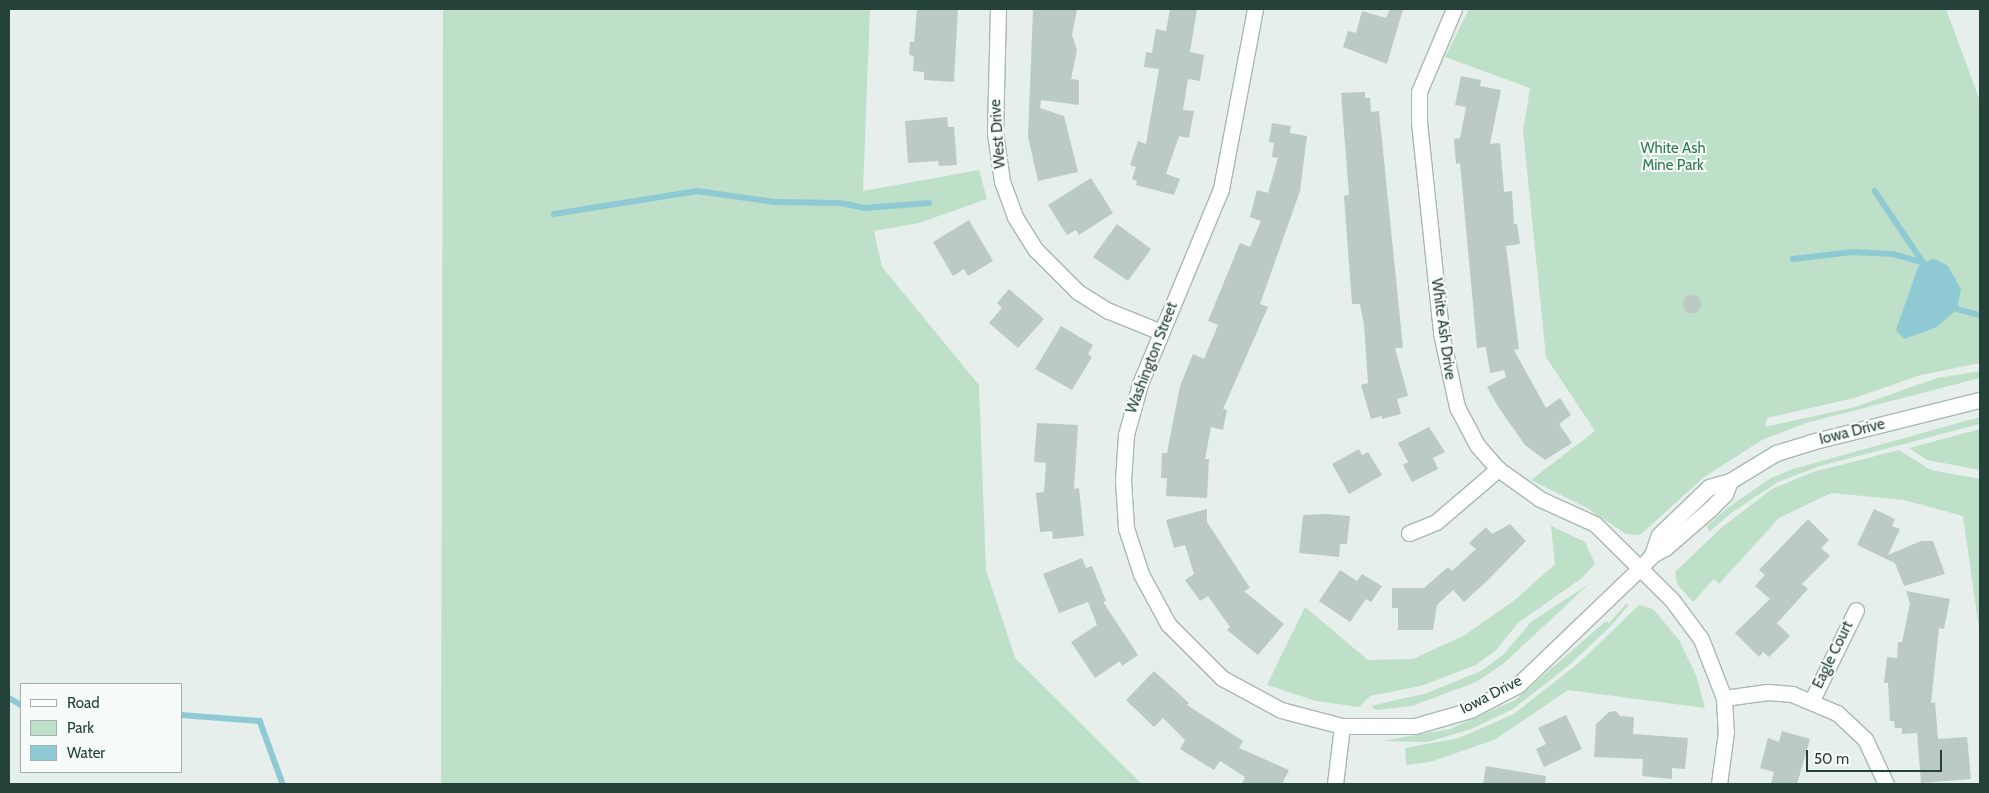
<!DOCTYPE html>
<html>
<head>
<meta charset="utf-8">
<style>
  body { margin:0 }
  #map { position:relative; width:1989px; height:793px; overflow:hidden; background:#e6efeb; font-family:Cabin,sans-serif }
  div>[style] { position:absolute }
  .green>* { inset:0; background:#bfe0c8 }
  .water>* { inset:0; background:#8ec9d4 }
  .stream>* { height:5.5px; margin:-2.75px; padding:0 2.75px; transform-origin:2.75px; border-radius:2.75px; background:#8ec9d4 }
  .building>* { inset:0; background:#bbcac4 }
  .roads { filter:drop-shadow(1px 0 #a8b8b2) drop-shadow(-1px 0 #a8b8b2) drop-shadow(0 1px #a8b8b2) drop-shadow(0 -1px #a8b8b2) }
  .minor>* { height:15px; margin:-7.5px; padding:0 7.5px; transform-origin:7.5px; border-radius:7.5px; background:#fff }
  span { translate:-50% -50%; white-space:nowrap; text-align:center; line-height:1.15; -webkit-text-stroke:4px #f7fbf9; paint-order:stroke }
  .street-label { font-size:15px; color:#24423a }
  .park-label { font-size:15px; color:#2d7a4b }
  .frame { position:absolute; inset:0; border:10px solid #24423a; pointer-events:none }
  .legend { position:absolute; left:20px; top:683px; width:162px; height:90px; box-sizing:border-box; background:#f7fbf9; border:1px solid #a3b1ad; margin:0; padding:6px 9px; list-style:none; font-size:15px; color:#24423a }
  .legend li { display:flex; align-items:center; gap:10px; height:25px }
  .legend b { width:25px; border:1px solid #a3b1ad }
  .scale { position:absolute; left:1806px; top:750px; width:136px; height:22px; box-sizing:border-box; border:2px solid #24423a; border-top:0; padding-left:6px; font-size:15px; line-height:18px; white-space:nowrap; color:#24423a; -webkit-text-stroke:4px #f7fbf9; paint-order:stroke }
</style>
</head>
<body>
<div id="map">
  <div class="green">
    <div style="clip-path:polygon(443px 9px,870px 9px,863px 191px,979px 170px,987px 199px,919px 223px,874px 231px,882px 267px,979px 385px,986px 570px,1015px 658px,1142px 784px,441px 784px)"></div>
    <div style="clip-path:polygon(1469px 9px,1946px 9px,1980px 101px,1980px 363px,1921px 375px,1854px 398px,1767px 418px,1765px 427px,1855px 407px,1937px 378px,1980px 371px,1980px 378px,1806px 423px,1762px 440px,1703px 478px,1640px 535px,1626px 534px,1587px 508px,1531px 480px,1595px 431px,1546px 357px,1523px 131px,1530px 88px,1445px 57px)"></div>
    <div style="clip-path:polygon(1980px 417px,1980px 424px,1820px 466px,1778px 482px,1731px 513px,1709px 532px,1707px 526px,1726px 509px,1771px 478px,1793px 469px)"></div>
    <div style="clip-path:polygon(1980px 429px,1980px 470px,1927px 460px,1909px 448px)"></div>
    <div style="clip-path:polygon(1899px 450px,1931px 470px,1980px 479px,1980px 636px,1963px 516px,1904px 500px,1831px 493px,1779px 518px,1719px 584px,1714px 579px,1693px 602px,1677px 584px,1675px 572px,1721px 528px,1772px 489px,1813px 472px)"></div>
    <div style="clip-path:polygon(1551px 526px,1585px 542px,1595px 564px,1582px 578px,1519px 622px,1496px 650px,1476px 665px,1421px 686px,1370px 696px,1359px 707px,1316px 701px,1267px 685px,1305px 607px,1368px 660px,1413px 659px,1465px 635px,1516px 599px,1555px 564px)"></div>
    <div style="clip-path:polygon(1589px 584px,1503px 664px,1476px 682px,1412px 706px,1376px 710px,1371px 706px,1427px 693px,1481px 671px,1503px 655px,1531px 622px)"></div>
    <div style="clip-path:polygon(1627px 603px,1628px 606px,1609px 628px,1568px 666px,1513px 709px,1471px 729px,1428px 742px,1382px 741px,1450px 729px,1515px 700px,1606px 621px,1609px 623px)"></div>
    <div style="clip-path:polygon(1639px 605px,1653px 609px,1679px 640px,1696px 675px,1705px 708px,1568px 690px,1494px 740px,1430px 762px,1406px 765px,1405px 748px,1459px 738px,1514px 714px,1581px 661px)"></div>
  </div>
  <div class="water">
    <div style="clip-path:polygon(1933px 258px,1948px 266px,1961px 289px,1957px 309px,1937px 327px,1904px 339px,1896px 330px,1918px 267px)"></div>
  </div>
  <div class="stream">
    <div style="left:1875px;top:191px;width:93px;rotate:56deg"></div>
    <div style="left:554px;top:214px;width:145px;rotate:-9.1deg"></div>
    <div style="left:697px;top:191px;width:78px;rotate:8.1deg"></div>
    <div style="left:774px;top:202px;width:66px;rotate:0.9deg"></div>
    <div style="left:840px;top:203px;width:25px;rotate:11deg"></div>
    <div style="left:865px;top:208px;width:64px;rotate:-4.5deg"></div>
    <div style="left:1793px;top:259px;width:59px;rotate:-6.8deg"></div>
    <div style="left:1852px;top:252px;width:41px;rotate:2.8deg"></div>
    <div style="left:1893px;top:254px;width:32px;rotate:16deg"></div>
    <div style="left:1953px;top:303px;width:7px;rotate:56deg"></div>
    <div style="left:1957px;top:309px;width:24px;rotate:15deg"></div>
    <div style="left:9px;top:698px;width:14px;rotate:30deg"></div>
    <div style="left:181px;top:715px;width:79px;rotate:4.3deg"></div>
    <div style="left:260px;top:721px;width:67px;rotate:69.9deg"></div>
  </div>
  <div class="building">
    <div style="clip-path:polygon(917px 9px,958px 9px,954px 82px,924px 80px,924px 72px,913px 71px,914px 56px,909px 55px,910px 42px,914px 42px)"></div>
    <div style="clip-path:polygon(1033px 9px,1077px 9px,1072px 35px,1077px 50px,1071px 79px,1079px 80px,1079px 105px,1041px 100px,1040px 108px,1064px 116px,1078px 172px,1038px 181px,1028px 137px)"></div>
    <div style="clip-path:polygon(1170px 9px,1197px 9px,1190px 52px,1204px 55px,1200px 81px,1188px 79px,1183px 110px,1194px 111px,1189px 138px,1179px 136px,1166px 174px,1180px 179px,1174px 195px,1136px 185px,1137px 181px,1132px 179px,1136px 167px,1130px 165px,1138px 141px,1146px 144px,1159px 69px,1144px 67px,1146px 52px,1152px 53px,1156px 29px,1166px 31px)"></div>
    <div style="clip-path:polygon(1390px 9px,1403px 9px,1387px 64px,1343px 47px,1348px 31px,1356px 33px,1362px 11px,1386px 18px)"></div>
    <div style="clip-path:polygon(1461px 76px,1481px 80px,1480px 86px,1501px 90px,1490px 144px,1500px 143px,1504px 192px,1512px 191px,1514px 224px,1517px 224px,1520px 244px,1506px 246px,1519px 349px,1514px 350px,1546px 408px,1560px 398px,1571px 415px,1559px 424px,1572px 443px,1545px 460px,1525px 445px,1499px 408px,1487px 387px,1506px 377px,1504px 370px,1490px 373px,1486px 347px,1477px 348px,1460px 163px,1456px 164px,1454px 139px,1460px 138px,1466px 107px,1455px 105px)"></div>
    <div style="clip-path:polygon(1365px 92px,1365px 98px,1370px 98px,1371px 112px,1379px 111px,1403px 348px,1395px 348px,1408px 396px,1397px 399px,1401px 414px,1382px 419px,1382px 416px,1371px 419px,1361px 385px,1368px 383px,1364px 325px,1360px 304px,1352px 304px,1344px 196px,1349px 195px,1341px 93px)"></div>
    <div style="clip-path:polygon(947px 117px,948px 127px,954px 127px,957px 165px,939px 166px,938px 161px,908px 163px,905px 121px)"></div>
    <div style="clip-path:polygon(1272px 123px,1291px 126px,1290px 133px,1307px 136px,1300px 191px,1260px 304px,1268px 307px,1223px 409px,1227px 410px,1223px 430px,1211px 427px,1205px 459px,1209px 459px,1207px 498px,1166px 496px,1167px 478px,1161px 478px,1162px 453px,1167px 453px,1180px 386px,1193px 354px,1204px 359px,1218px 325px,1208px 321px,1240px 243px,1250px 247px,1261px 221px,1250px 217px,1257px 190px,1268px 193px,1278px 158px,1272px 157px,1274px 143px,1269px 142px)"></div>
    <div style="clip-path:polygon(1091px 178px,1113px 213px,1079px 235px,1076px 230px,1067px 235px,1048px 205px)"></div>
    <div style="clip-path:polygon(969px 220px,993px 261px,968px 276px,964px 269px,953px 276px,933px 242px)"></div>
    <div style="clip-path:polygon(1117px 224px,1151px 249px,1128px 281px,1093px 257px)"></div>
    <div style="clip-path:polygon(1009px 289px,1044px 319px,1018px 348px,989px 323px,1002px 308px,997px 303px)"></div>
    <div style="clip-path:polygon(1687px 295px,1698px 296px,1702px 306px,1697px 313px,1687px 313px,1682px 304px)"></div>
    <div style="clip-path:polygon(1061px 326px,1093px 345px,1088px 354px,1092px 357px,1072px 390px,1035px 369px)"></div>
    <div style="clip-path:polygon(1037px 423px,1078px 425px,1074px 489px,1079px 488px,1084px 536px,1053px 539px,1052px 531px,1040px 532px,1036px 493px,1044px 492px,1046px 463px,1034px 462px)"></div>
    <div style="clip-path:polygon(1429px 427px,1445px 452px,1433px 458px,1438px 469px,1412px 482px,1403px 465px,1408px 462px,1398px 443px)"></div>
    <div style="clip-path:polygon(1359px 449px,1362px 455px,1368px 452px,1382px 475px,1349px 494px,1332px 464px)"></div>
    <div style="clip-path:polygon(1207px 509px,1207px 522px,1250px 588px,1244px 591px,1284px 624px,1258px 655px,1227px 630px,1230px 627px,1208px 596px,1200px 601px,1185px 580px,1194px 574px,1185px 545px,1174px 548px,1166px 520px)"></div>
    <div style="clip-path:polygon(1874px 509px,1895px 519px,1892px 526px,1900px 529px,1888px 555px,1921px 541px,1933px 541px,1945px 574px,1904px 586px,1895px 563px,1857px 545px)"></div>
    <div style="clip-path:polygon(1328px 514px,1350px 516px,1347px 544px,1340px 544px,1339px 557px,1299px 553px,1303px 515px)"></div>
    <div style="clip-path:polygon(1808px 519px,1829px 540px,1821px 548px,1830px 556px,1802px 584px,1808px 589px,1777px 623px,1790px 636px,1769px 657px,1763px 652px,1759px 657px,1735px 633px,1770px 599px,1755px 586px,1765px 575px,1759px 570px)"></div>
    <div style="clip-path:polygon(1510px 524px,1526px 541px,1487px 581px,1464px 602px,1453px 590px,1437px 605px,1433px 630px,1398px 630px,1398px 608px,1392px 608px,1392px 588px,1424px 588px,1448px 567px,1452px 571px,1476px 549px,1469px 543px,1486px 527px,1492px 534px)"></div>
    <div style="clip-path:polygon(1082px 558px,1086px 568px,1092px 566px,1106px 601px,1103px 602px,1138px 655px,1122px 666px,1120px 661px,1095px 678px,1071px 642px,1097px 625px,1088px 602px,1059px 613px,1043px 574px)"></div>
    <div style="clip-path:polygon(1340px 570px,1357px 581px,1362px 574px,1382px 586px,1371px 602px,1366px 599px,1350px 622px,1319px 601px)"></div>
    <div style="clip-path:polygon(1906px 591px,1950px 599px,1944px 629px,1939px 628px,1931px 703px,1935px 702px,1938px 739px,1967px 737px,1971px 779px,1921px 783px,1917px 733px,1902px 734px,1902px 728px,1895px 728px,1894px 721px,1890px 721px,1888px 683px,1884px 683px,1887px 657px,1897px 658px,1898px 642px,1902px 642px,1910px 603px)"></div>
    <div style="clip-path:polygon(1154px 671px,1189px 703px,1187px 705px,1243px 741px,1239px 748px,1289px 770px,1282px 784px,1242px 784px,1245px 777px,1220px 761px,1214px 770px,1180px 749px,1185px 740px,1163px 718px,1154px 727px,1126px 700px)"></div>
    <div style="clip-path:polygon(1616px 711px,1620px 716px,1634px 717px,1633px 734px,1688px 738px,1685px 769px,1672px 768px,1672px 779px,1642px 776px,1643px 759px,1594px 757px,1596px 724px,1609px 712px)"></div>
    <div style="clip-path:polygon(1566px 715px,1582px 749px,1544px 767px,1536px 749px,1546px 744px,1538px 728px)"></div>
    <div style="clip-path:polygon(1782px 731px,1810px 739px,1797px 784px,1771px 784px,1774px 772px,1760px 768px,1768px 738px,1779px 742px)"></div>
    <div style="clip-path:polygon(1486px 766px,1546px 776px,1545px 784px,1483px 784px)"></div>
  </div>
  <div class="roads">
    <div class="minor">
      <div style="left:998px;top:9px;width:124px;rotate:91.4deg"></div>
      <div style="left:995px;top:133px;width:49px;rotate:81.7deg"></div>
      <div style="left:1002px;top:181px;width:38px;rotate:70deg"></div>
      <div style="left:1015px;top:217px;width:39px;rotate:58deg"></div>
      <div style="left:1036px;top:250px;width:59px;rotate:45deg"></div>
      <div style="left:1078px;top:292px;width:36px;rotate:32deg"></div>
      <div style="left:1109px;top:311px;width:56px;rotate:22deg"></div>
      <div style="left:1255px;top:9px;width:183px;rotate:100.7deg"></div>
      <div style="left:1221px;top:189px;width:211px;rotate:112.6deg"></div>
      <div style="left:1140px;top:384px;width:53px;rotate:105.4deg"></div>
      <div style="left:1126px;top:435px;width:45px;rotate:93.8deg"></div>
      <div style="left:1123px;top:480px;width:48px;rotate:86.4deg"></div>
      <div style="left:1126px;top:528px;width:48px;rotate:71.9deg"></div>
      <div style="left:1141px;top:574px;width:57px;rotate:61.6deg"></div>
      <div style="left:1168px;top:624px;width:76px;rotate:45deg"></div>
      <div style="left:1222px;top:678px;width:67px;rotate:28.5deg"></div>
      <div style="left:1281px;top:710px;width:63px;rotate:14.7deg"></div>
      <div style="left:1342px;top:726px;width:73px"></div>
      <div style="left:1415px;top:726px;width:57px;rotate:-16.2deg"></div>
      <div style="left:1470px;top:710px;width:54px;rotate:-27.5deg"></div>
      <div style="left:1518px;top:685px;width:170px;rotate:-43.8deg"></div>
      <div style="left:1641px;top:567px;width:16px;rotate:-47deg"></div>
      <div style="left:1652px;top:555px;width:21px;rotate:-71deg"></div>
      <div style="left:1659px;top:535px;width:69px;rotate:-43.8deg"></div>
      <div style="left:1709px;top:487px;width:22px;rotate:-16deg"></div>
      <div style="left:1730px;top:481px;width:54px;rotate:-31.3deg"></div>
      <div style="left:1776px;top:453px;width:37px;rotate:-17deg"></div>
      <div style="left:1811px;top:442px;width:174px;rotate:-14deg"></div>
      <div style="left:1454px;top:9px;width:90px;rotate:112.9deg"></div>
      <div style="left:1419px;top:92px;width:30px;rotate:90deg"></div>
      <div style="left:1419px;top:122px;width:212px;rotate:84deg"></div>
      <div style="left:1441px;top:333px;width:76px;rotate:77.8deg"></div>
      <div style="left:1457px;top:407px;width:43px;rotate:62.2deg"></div>
      <div style="left:1477px;top:445px;width:32px;rotate:49deg"></div>
      <div style="left:1498px;top:469px;width:52px;rotate:35.5deg"></div>
      <div style="left:1540px;top:499px;width:60px;rotate:24.4deg"></div>
      <div style="left:1595px;top:524px;width:108px;rotate:44.6deg"></div>
      <div style="left:1672px;top:600px;width:49px;rotate:53.4deg"></div>
      <div style="left:1701px;top:639px;width:63px;rotate:68.7deg"></div>
      <div style="left:1724px;top:698px;width:34px;rotate:87deg"></div>
      <div style="left:1726px;top:732px;width:52px;rotate:97.7deg"></div>
      <div style="left:1409px;top:533px;width:29px;rotate:-22deg"></div>
      <div style="left:1436px;top:522px;width:82px;rotate:-40.5deg"></div>
      <div style="left:1652px;top:555px;width:15px;rotate:-28deg"></div>
      <div style="left:1665px;top:548px;width:60px;rotate:-40.9deg"></div>
      <div style="left:1710px;top:509px;width:21px;rotate:-45deg"></div>
      <div style="left:1725px;top:494px;width:14px;rotate:-69deg"></div>
      <div style="left:1724px;top:698px;width:44px;rotate:-7.8deg"></div>
      <div style="left:1768px;top:692px;width:24px;rotate:5deg"></div>
      <div style="left:1792px;top:694px;width:49px;rotate:22.9deg"></div>
      <div style="left:1837px;top:713px;width:38px;rotate:43deg"></div>
      <div style="left:1865px;top:739px;width:50px;rotate:65deg"></div>
      <div style="left:1812px;top:700px;width:100px;rotate:-63.9deg"></div>
      <div style="left:1335px;top:784px;width:58px;rotate:-83.1deg"></div>
    </div>
  </div>
  <div class="street-label">
    <span style="left:998px;top:134px;rotate:-94deg">West Drive</span>
    <span style="left:1443px;top:329px;rotate:82deg">White Ash Drive</span>
    <span style="left:1152px;top:358px;rotate:-69deg">Washington Street</span>
    <span style="left:1852px;top:432px;rotate:-14deg">Iowa Drive</span>
    <span style="left:1833px;top:655px;rotate:-64deg">Eagle Court</span>
    <span style="left:1491px;top:695px;rotate:-27deg">Iowa Drive</span>
  </div>
  <div class="park-label">
    <span style="left:1673px;top:157px">White Ash<br>Mine Park</span>
  </div>
  <div class="frame"></div>
  <ul class="legend">
  <li><b style="height:6px;background:#fff"></b>Road</li>
  <li><b style="height:14px;background:#bfe0c8"></b>Park</li>
  <li><b style="height:14px;background:#8ec9d4"></b>Water</li>
  </ul>
  <div class="scale">50 m</div>
</div>
</body>
</html>
